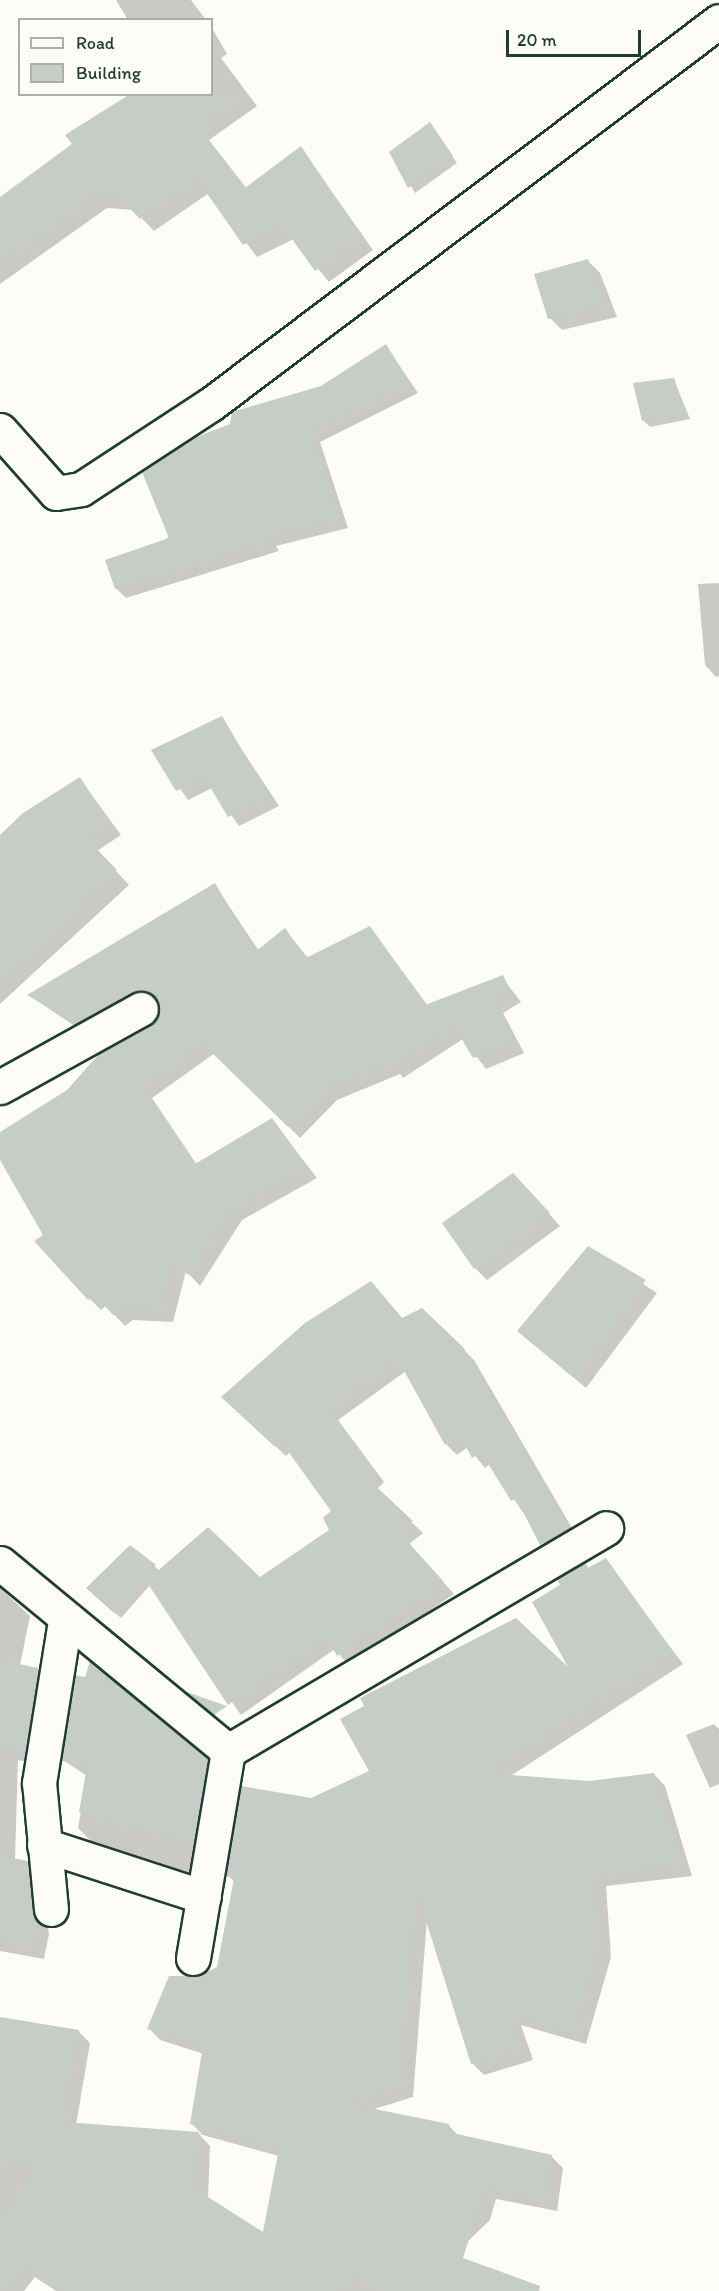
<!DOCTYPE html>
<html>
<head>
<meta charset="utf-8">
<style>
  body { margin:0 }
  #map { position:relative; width:719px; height:2291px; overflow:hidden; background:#fdfcf7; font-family:Itim,sans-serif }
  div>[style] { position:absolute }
  .shadow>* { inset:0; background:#0003 }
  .building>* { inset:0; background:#c6cdc7 }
  .roads { filter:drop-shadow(2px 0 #1f3d34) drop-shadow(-2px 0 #1f3d34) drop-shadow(0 2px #1f3d34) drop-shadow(0 -2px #1f3d34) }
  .minor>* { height:33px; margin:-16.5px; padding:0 16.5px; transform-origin:16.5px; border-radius:16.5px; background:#fdfcf7 }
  span { translate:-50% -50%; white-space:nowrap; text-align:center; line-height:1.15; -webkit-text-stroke:4.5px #fdfcf7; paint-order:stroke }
  .legend { position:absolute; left:18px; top:18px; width:195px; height:78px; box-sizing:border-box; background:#fdfcf7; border:2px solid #a4b0a9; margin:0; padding:8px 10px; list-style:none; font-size:18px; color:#1f3d34 }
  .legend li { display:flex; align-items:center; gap:12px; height:30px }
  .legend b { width:30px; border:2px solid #a4b0a9 }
  .scale { position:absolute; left:506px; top:30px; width:135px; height:27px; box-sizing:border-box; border:3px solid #1f3d34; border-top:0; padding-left:8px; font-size:18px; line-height:21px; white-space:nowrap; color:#1f3d34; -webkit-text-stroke:4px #fdfcf7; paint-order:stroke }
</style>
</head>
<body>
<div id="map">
  <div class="shadow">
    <div style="clip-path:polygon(116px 0,191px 0,206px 20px,128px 20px)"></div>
    <div style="clip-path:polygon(212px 28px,227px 54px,221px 58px,257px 106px,209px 140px,247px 189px,301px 148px,373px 250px,329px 282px,294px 239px,257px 257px,209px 193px,154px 231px,134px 210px,107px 208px,0 284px,0 199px,212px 94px)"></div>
    <div style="clip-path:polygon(430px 124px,457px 163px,415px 193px,391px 153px)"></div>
    <div style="clip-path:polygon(588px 261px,600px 273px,617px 317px,562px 330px,550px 318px)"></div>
    <div style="clip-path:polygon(386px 346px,418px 393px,320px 442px,348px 528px,276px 546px,279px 551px,126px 598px,116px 588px,321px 387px)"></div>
    <div style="clip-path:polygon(674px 380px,690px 419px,650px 427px,644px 421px)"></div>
    <div style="clip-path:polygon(719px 583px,719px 676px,716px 677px,705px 665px,698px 584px)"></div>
    <div style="clip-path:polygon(221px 718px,279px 806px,239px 826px,212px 788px,188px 800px,154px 751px)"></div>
    <div style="clip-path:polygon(80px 779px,121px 835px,97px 851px,129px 885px,0 1004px,0 952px,37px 943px,0 906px,0 837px)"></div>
    <div style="clip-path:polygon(215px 885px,259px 951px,285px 930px,308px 958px,370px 927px,428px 1006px,502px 977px,521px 1002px,503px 1013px,524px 1053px,486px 1069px,463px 1039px,403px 1078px,400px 1074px,337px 1100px,300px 1138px,215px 1053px,152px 1098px,197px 1165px,272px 1120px,317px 1178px,242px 1220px,200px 1286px,186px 1271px,173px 1322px,133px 1320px,125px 1326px,106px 1306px,101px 1310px,90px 1299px,0 1157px,0 1134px,68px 1091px,152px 1026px,161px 1009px,153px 1001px,88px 1035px,30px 996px)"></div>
    <div style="clip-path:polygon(525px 1187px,560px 1226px,487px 1280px,475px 1268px)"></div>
    <div style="clip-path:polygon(588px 1248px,657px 1293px,586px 1388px,531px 1342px)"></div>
    <div style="clip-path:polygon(371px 1283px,403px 1319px,422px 1309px,474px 1360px,579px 1540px,552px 1555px,490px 1464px,485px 1468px,468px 1447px,457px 1455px,446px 1444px,406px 1371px,338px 1420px,384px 1482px,377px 1489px,423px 1533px,409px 1544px,454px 1594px,349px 1666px,335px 1649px,241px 1715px,150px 1585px,121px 1618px,93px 1594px,130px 1547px,160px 1571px,260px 1579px,331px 1531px,333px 1511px,290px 1452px,286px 1456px,234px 1408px)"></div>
    <div style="clip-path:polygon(evenodd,605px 1560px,683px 1664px,509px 1777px,589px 1783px,654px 1774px,665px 1786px,692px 1876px,606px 1886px,611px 1957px,586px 2044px,521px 2025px,533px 2060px,484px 2075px,472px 2063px,427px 1920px,413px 2097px,371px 2110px,448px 2125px,459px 2136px,551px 2156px,563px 2168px,557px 2211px,496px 2199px,490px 2220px,416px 2291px,56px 2291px,35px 2277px,24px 2291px,0 2291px,0 2018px,78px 2031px,90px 2043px,76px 2125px,202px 2134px,192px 2124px,204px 2054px,160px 2040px,149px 2028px,199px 1977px,218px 1968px,235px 1883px,228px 1875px,311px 1800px,572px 1673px,562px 1586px,585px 1564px,590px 1569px,605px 1560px,199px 2134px,279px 2156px,264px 2235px,208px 2199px,210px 2146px,199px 2134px)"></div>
    <div style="clip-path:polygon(0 1588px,30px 1616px,20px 1665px,38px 1669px,51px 1682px,38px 1764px,18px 1760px,15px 1860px,27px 1862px,40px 1876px,49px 1934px,44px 1959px,0 1951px)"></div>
    <div style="clip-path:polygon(714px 1724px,719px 1729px,719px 1784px,710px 1788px,686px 1735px)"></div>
    <div style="clip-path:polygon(63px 1760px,207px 1760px,221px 1774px,203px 1879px,92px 1842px,78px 1828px,87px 1776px)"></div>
  </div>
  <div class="building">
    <div style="clip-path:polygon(130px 94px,242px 94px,198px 127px,245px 188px,301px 146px,361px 236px,315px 271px,282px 225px,243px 245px,197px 179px,140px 219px,120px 198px,94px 196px,0 262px,0 197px,72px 144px,65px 135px)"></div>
    <div style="clip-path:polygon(430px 122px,453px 156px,408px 188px,389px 152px)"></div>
    <div style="clip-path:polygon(588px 259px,606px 305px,548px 319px,534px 274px)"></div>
    <div style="clip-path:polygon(386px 344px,410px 383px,311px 432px,340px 519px,268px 536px,270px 542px,115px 589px,105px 560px,169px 538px,142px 472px,191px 439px,230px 424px,232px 412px,321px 386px)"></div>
    <div style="clip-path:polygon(674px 378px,685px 413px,642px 421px,633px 383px)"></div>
    <div style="clip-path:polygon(222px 716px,245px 755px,242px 757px,270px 796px,228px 817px,204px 777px,176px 791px,151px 750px)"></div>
    <div style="clip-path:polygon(80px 777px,108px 821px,84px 836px,117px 870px,0 977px,0 835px,23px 813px)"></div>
    <div style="clip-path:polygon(215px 883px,255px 952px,285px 928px,306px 958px,370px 926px,425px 1005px,503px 975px,510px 990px,493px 1001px,514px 1042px,473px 1058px,454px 1026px,391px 1067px,388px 1063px,325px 1089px,288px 1127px,202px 1043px,142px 1085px,195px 1164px,272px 1118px,307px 1166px,231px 1209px,188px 1275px,174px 1261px,161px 1311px,121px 1309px,113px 1315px,95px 1295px,88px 1300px,34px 1241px,43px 1235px,0 1160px,0 1132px,67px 1090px,99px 1054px,151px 1025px,157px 1018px,158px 1000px,150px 993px,132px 992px,75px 1024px,27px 995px)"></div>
    <div style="clip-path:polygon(513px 1173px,550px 1213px,474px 1269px,442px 1223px)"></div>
    <div style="clip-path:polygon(588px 1246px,646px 1280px,574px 1378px,517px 1331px)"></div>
    <div style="clip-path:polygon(371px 1281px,402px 1318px,422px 1308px,463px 1347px,569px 1528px,540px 1545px,516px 1498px,511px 1501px,481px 1452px,472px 1458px,459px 1434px,445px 1445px,397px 1358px,328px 1409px,374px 1470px,366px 1477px,413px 1521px,399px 1532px,444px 1582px,337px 1656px,326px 1637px,228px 1705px,146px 1581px,208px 1527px,260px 1577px,329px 1530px,323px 1518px,331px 1511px,280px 1440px,274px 1446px,221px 1397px,305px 1323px)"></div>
    <div style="clip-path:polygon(130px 1545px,156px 1565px,114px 1613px,86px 1588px)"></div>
    <div style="clip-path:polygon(606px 1558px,673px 1652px,485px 1773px,589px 1781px,654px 1773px,682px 1865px,595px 1875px,600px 1944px,575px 2034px,510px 2015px,522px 2048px,471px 2064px,417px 1892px,402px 2085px,345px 2103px,449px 2124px,448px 2132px,552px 2155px,545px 2201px,485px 2188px,463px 2258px,540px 2286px,539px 2291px,379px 2291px,356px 2275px,340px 2291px,60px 2291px,23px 2266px,0 2291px,0 2220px,36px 2167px,0 2161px,0 2017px,79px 2030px,64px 2122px,199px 2132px,197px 2190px,263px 2232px,279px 2148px,190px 2124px,203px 2046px,147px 2029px,169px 1976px,199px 1976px,217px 1967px,234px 1878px,226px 1876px,241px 1786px,311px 1798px,369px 1771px,340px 1719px,364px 1706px,360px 1698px,516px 1618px,568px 1667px,532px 1602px,560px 1585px,557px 1579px,585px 1562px,588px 1568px)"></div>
    <div style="clip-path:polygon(0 1660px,38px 1668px,25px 1752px,0 1747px)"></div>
    <div style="clip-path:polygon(90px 1661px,208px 1759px,193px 1844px,79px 1812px,87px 1766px,62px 1761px,75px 1675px,85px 1677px)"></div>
    <div style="clip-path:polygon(184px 1691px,227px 1706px,214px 1715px)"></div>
    <div style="clip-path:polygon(0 1856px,28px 1861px,36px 1920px,31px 1947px,0 1941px)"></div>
  </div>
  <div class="roads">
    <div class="minor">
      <div style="left:0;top:430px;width:84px;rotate:48.4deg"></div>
      <div style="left:56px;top:493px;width:25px;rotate:-9deg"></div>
      <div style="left:81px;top:489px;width:155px;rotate:-33.2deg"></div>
      <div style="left:211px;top:404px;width:636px;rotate:-37.01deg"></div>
      <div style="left:0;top:1087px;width:161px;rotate:-29deg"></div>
      <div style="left:0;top:1563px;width:296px;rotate:39.5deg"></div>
      <div style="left:228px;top:1751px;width:439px;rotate:-30.5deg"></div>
      <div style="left:44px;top:1845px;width:168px;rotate:18deg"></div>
      <div style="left:51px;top:1909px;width:127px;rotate:-95.4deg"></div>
      <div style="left:39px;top:1783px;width:165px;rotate:-80.9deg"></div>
      <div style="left:193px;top:1958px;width:210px;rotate:-80.4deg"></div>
    </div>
  </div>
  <ul class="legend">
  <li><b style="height:8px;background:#fdfcf7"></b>Road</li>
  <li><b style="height:16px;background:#c6cdc7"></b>Building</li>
  </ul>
  <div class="scale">20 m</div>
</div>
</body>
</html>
